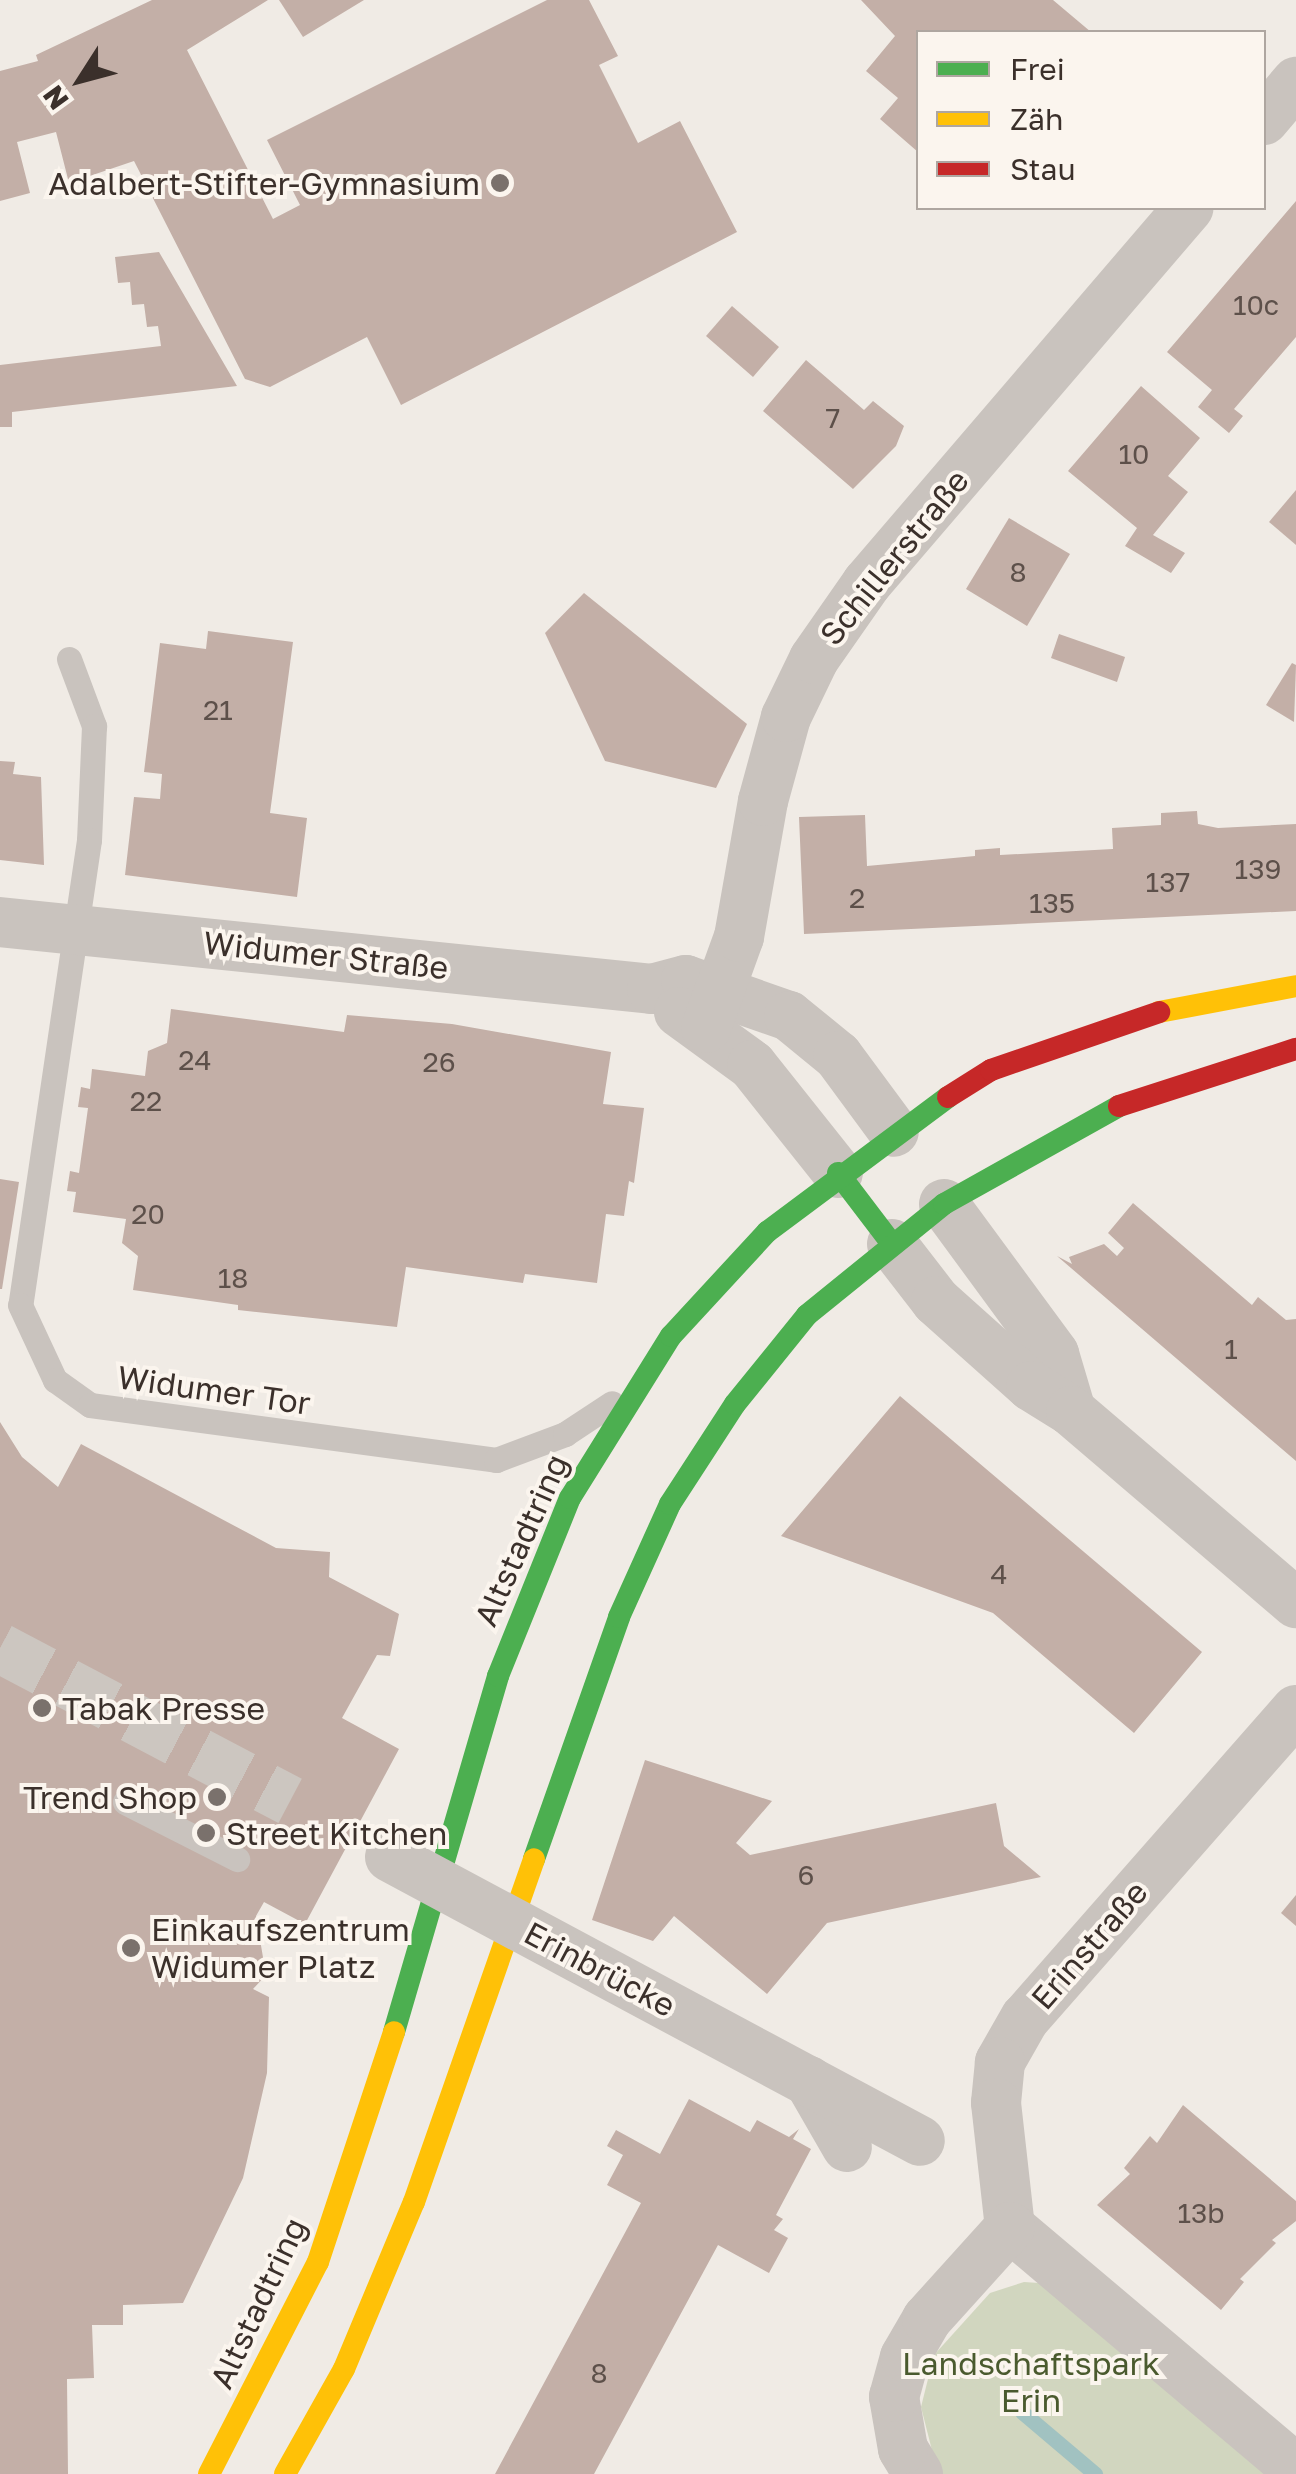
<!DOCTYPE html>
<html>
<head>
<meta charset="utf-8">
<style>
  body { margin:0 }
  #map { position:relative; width:1296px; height:2474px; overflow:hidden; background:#f0ebe5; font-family:"Golos Text",sans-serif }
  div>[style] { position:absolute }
  .green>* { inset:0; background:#d1d6bf }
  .stream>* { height:15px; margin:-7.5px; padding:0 7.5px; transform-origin:7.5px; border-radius:7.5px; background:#a1c2c1 }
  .building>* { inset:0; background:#c3afa7 }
  .street-tunnel>* { height:50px; margin-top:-25px; transform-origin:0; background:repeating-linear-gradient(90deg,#ccc6c0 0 50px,transparent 0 75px) }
  .lane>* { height:25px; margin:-12.5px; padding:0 12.5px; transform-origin:12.5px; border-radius:12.5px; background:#c9c3be }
  .street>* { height:50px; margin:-25px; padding:0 25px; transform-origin:25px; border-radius:25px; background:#c9c3be }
  .fast>* { height:22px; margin:-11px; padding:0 11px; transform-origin:11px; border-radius:11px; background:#4caf50 }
  .slow>* { height:22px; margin:-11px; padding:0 11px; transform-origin:11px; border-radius:11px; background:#ffc107 }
  .jam>* { height:22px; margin:-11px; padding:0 11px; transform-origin:11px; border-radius:11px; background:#c62828 }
  .street-bridge>* { height:50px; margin:-25px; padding:0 25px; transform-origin:25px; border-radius:25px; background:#c9c3be }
  .dots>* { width:28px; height:28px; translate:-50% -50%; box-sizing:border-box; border:5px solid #fbf5ee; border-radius:50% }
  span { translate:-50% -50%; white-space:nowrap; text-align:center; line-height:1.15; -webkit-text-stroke:8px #fbf5ee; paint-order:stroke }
  .number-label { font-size:28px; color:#5d504a }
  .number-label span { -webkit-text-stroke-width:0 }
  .poi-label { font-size:32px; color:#3b302b }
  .right { translate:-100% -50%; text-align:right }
  .left { translate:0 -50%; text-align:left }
  .street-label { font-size:32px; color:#3b302b }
  .park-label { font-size:32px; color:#4a5a2e }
  .legend { position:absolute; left:916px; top:30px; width:350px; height:180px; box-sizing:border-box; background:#fbf5ee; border:2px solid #aea6a0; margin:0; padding:12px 18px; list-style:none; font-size:30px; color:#3b302b }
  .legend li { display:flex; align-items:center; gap:20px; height:50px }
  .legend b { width:50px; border:2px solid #aea6a0 }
  .north { position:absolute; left:30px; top:30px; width:100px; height:100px; -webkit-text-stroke:8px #fbf5ee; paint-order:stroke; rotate:234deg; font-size:28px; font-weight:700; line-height:40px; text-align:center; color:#3b302b }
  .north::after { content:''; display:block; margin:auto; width:35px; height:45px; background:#3b302b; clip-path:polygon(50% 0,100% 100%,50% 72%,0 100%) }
</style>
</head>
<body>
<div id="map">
  <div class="green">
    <div style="clip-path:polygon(1024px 2282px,1039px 2283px,1278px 2474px,938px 2474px,921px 2407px,934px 2355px,990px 2293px)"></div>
  </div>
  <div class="stream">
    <div style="left:1022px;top:2412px;width:96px;rotate:40.3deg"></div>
  </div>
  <div class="building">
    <div style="clip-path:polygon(152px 0,268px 0,187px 50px,273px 219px,300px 205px,267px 140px,547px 0,589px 0,618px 56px,599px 65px,638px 143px,680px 121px,737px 232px,401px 405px,367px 337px,270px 387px,245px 379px,134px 161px,69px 183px,56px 132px,17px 142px,30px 193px,0 201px,0 71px,38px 61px,36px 55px)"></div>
    <div style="clip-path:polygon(279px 0,364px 0,303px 37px)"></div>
    <div style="clip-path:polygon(861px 0,1053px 0,1091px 32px,918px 32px,918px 152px,880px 119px,898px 98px,866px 71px,895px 36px)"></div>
    <div style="clip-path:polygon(1296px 201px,1296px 337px,1234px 409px,1243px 416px,1229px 433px,1198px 407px,1212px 390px,1167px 352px)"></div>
    <div style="clip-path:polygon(159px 252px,237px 386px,12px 412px,12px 427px,0 427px,0 365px,161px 346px,158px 326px,147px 327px,144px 304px,132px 305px,130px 282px,118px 283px,115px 257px)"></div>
    <div style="clip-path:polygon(732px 306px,779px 347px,753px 377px,706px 336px)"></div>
    <div style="clip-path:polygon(806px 360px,864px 410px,873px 401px,904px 426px,896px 446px,853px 489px,763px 411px)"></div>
    <div style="clip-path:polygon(1141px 386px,1200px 438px,1168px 476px,1188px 492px,1153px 535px,1185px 553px,1171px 573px,1125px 546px,1137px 528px,1068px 471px)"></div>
    <div style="clip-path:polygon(1296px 490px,1296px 545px,1269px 522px)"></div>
    <div style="clip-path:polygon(1009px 518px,1070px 554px,1027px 626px,966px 589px)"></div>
    <div style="clip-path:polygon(584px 593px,747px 724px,716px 788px,605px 761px,545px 633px)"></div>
    <div style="clip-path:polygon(208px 631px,293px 642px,270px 813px,307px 818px,297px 897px,125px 875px,134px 797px,160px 799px,162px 774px,144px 772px,160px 643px,206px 649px)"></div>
    <div style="clip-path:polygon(1059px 634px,1125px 657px,1117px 682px,1051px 658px)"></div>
    <div style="clip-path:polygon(1292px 663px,1296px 665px,1294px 722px,1266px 705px)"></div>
    <div style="clip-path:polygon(0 761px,15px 762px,13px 774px,41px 777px,44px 865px,0 860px)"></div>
    <div style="clip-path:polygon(1197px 811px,1198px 824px,1218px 828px,1296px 824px,1296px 911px,804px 934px,799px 817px,865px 815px,867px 866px,975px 856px,975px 850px,1000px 848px,1000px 855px,1113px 849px,1112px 828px,1161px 825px,1161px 813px)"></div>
    <div style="clip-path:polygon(171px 1009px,344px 1032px,347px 1015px,452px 1024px,611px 1052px,603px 1104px,644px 1108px,634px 1183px,629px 1181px,624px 1216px,606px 1214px,597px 1283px,525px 1274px,523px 1283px,406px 1267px,397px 1327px,238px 1310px,238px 1305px,133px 1290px,138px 1256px,122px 1243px,126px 1219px,73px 1212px,76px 1192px,67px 1191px,70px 1171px,79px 1173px,88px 1108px,78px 1107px,81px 1087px,90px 1089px,92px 1069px,145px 1076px,148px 1051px,167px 1043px)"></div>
    <div style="clip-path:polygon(0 1179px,19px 1182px,2px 1289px,0 1289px)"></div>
    <div style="clip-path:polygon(1133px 1203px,1252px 1305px,1258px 1297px,1286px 1320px,1296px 1319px,1296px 1461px,1057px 1256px,1072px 1264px,1069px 1257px,1104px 1244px,1117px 1256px,1124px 1248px,1108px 1233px)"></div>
    <div style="clip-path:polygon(900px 1396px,1202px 1652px,1134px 1733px,993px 1613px,781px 1536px)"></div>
    <div style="clip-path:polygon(0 1422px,22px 1457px,58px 1487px,81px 1444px,276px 1548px,330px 1552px,329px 1577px,399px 1614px,390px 1656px,377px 1655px,342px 1718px,399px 1749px,305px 1924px,264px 1902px,256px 1916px,266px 1975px,253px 1989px,269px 1997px,267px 2073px,243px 2178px,183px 2303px,123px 2305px,123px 2325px,92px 2325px,94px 2378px,67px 2379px,68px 2474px,0 2474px)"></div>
    <div style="clip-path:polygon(645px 1760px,772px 1801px,736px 1843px,750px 1855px,996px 1803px,1004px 1846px,1041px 1877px,827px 1923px,767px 1994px,674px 1916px,653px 1941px,592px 1920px)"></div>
    <div style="clip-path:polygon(1296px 1895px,1296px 1926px,1281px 1913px)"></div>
    <div style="clip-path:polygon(689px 2099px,750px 2132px,757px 2120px,789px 2137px,799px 2129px,793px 2139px,811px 2149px,776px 2215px,783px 2219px,774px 2230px,788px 2238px,769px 2273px,718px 2245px,594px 2474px,495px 2474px,641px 2203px,607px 2185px,623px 2155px,607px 2146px,616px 2130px,660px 2154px)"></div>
    <div style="clip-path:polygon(1183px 2105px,1296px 2201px,1296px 2221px,1272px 2240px,1276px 2243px,1240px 2279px,1244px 2282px,1221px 2310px,1097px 2205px,1130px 2174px,1124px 2168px,1150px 2136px,1157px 2143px)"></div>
  </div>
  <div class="street-tunnel">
    <div style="left:0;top:1648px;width:328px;rotate:27.8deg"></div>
  </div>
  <div class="lane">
    <div style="left:69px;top:659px;width:72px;rotate:69.5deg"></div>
    <div style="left:94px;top:726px;width:114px;rotate:92.5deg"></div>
    <div style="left:89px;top:840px;width:470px;rotate:98.4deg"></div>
    <div style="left:20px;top:1305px;width:83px;rotate:65deg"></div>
    <div style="left:55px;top:1380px;width:43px;rotate:35.5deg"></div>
    <div style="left:90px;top:1405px;width:410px;rotate:7.7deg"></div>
    <div style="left:496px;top:1460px;width:74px;rotate:-20.6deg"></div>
    <div style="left:565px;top:1434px;width:56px;rotate:-33.4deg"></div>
    <div style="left:125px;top:1802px;width:126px;rotate:27deg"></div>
  </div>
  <div class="street">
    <div style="left:1264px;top:120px;width:50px;rotate:-49.9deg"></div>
    <div style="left:0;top:922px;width:655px;rotate:5.87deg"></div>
    <div style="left:652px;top:989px;width:35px;rotate:-15deg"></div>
    <div style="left:686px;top:980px;width:109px;rotate:19.3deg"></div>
    <div style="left:789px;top:1016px;width:63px;rotate:39.2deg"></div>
    <div style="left:838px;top:1056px;width:94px;rotate:53.6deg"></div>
    <div style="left:679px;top:1012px;width:90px;rotate:36deg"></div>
    <div style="left:752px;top:1065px;width:138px;rotate:51.5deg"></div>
    <div style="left:706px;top:1028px;width:97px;rotate:-70.1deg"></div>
    <div style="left:739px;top:937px;width:138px;rotate:-80deg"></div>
    <div style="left:763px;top:801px;width:87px;rotate:-74.7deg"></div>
    <div style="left:786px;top:717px;width:64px;rotate:-64.2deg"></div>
    <div style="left:814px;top:659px;width:93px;rotate:-55.1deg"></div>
    <div style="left:867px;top:583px;width:494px;rotate:-49.4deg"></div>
    <div style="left:944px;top:1204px;width:186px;rotate:53.7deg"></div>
    <div style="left:1054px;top:1354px;width:59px;rotate:73.4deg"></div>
    <div style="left:892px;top:1244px;width:72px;rotate:52.3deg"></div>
    <div style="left:936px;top:1301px;width:127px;rotate:41.8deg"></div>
    <div style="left:1031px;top:1386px;width:47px;rotate:32deg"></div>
    <div style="left:1071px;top:1411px;width:296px;rotate:40.5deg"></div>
    <div style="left:1296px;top:1710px;width:410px;rotate:131.3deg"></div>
    <div style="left:1025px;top:2018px;width:51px;rotate:119.6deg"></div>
    <div style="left:1000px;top:2062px;width:41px;rotate:95.6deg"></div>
    <div style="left:996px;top:2103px;width:125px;rotate:83.6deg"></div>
    <div style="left:1010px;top:2227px;width:375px;rotate:40.2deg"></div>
    <div style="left:809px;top:2081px;width:76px;rotate:60.1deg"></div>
    <div style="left:918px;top:2474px;width:29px;rotate:-121deg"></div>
    <div style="left:903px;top:2449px;width:53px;rotate:-99.8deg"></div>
    <div style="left:894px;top:2397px;width:41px;rotate:-74.6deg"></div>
    <div style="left:905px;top:2357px;width:44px;rotate:-59.9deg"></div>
    <div style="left:927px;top:2319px;width:124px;rotate:-47.9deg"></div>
  </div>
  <div class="fast">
    <div style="left:838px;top:1173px;width:89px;rotate:52.7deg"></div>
    <div style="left:534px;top:1859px;width:256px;rotate:-70.6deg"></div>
    <div style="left:619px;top:1617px;width:124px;rotate:-65.7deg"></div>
    <div style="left:670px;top:1504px;width:119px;rotate:-57deg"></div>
    <div style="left:735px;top:1404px;width:114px;rotate:-51deg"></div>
    <div style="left:807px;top:1315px;width:176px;rotate:-39deg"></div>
    <div style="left:944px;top:1204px;width:201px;rotate:-29.2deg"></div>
    <div style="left:394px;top:2032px;width:371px;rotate:-73.7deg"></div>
    <div style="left:498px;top:1676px;width:192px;rotate:-68deg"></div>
    <div style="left:570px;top:1498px;width:191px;rotate:-58.1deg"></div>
    <div style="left:671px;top:1336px;width:142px;rotate:-47.3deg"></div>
    <div style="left:767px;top:1232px;width:226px;rotate:-36.7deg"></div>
  </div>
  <div class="slow">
    <div style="left:1159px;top:1012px;width:139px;rotate:-10.7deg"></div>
    <div style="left:209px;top:2474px;width:238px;rotate:-62.8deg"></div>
    <div style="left:318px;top:2262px;width:242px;rotate:-71.7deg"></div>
    <div style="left:285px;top:2474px;width:120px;rotate:-60.7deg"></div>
    <div style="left:344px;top:2369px;width:181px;rotate:-67.3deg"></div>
    <div style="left:414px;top:2202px;width:363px;rotate:-70.7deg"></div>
  </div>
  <div class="jam">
    <div style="left:948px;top:1097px;width:51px;rotate:-32.1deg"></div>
    <div style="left:991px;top:1070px;width:178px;rotate:-19deg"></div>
    <div style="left:1119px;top:1106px;width:186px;rotate:-17.9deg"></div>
  </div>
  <div class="street-bridge">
    <div style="left:390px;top:1857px;width:601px;rotate:28.18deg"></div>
  </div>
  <div class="dots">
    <div style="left:500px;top:183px;background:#7a716c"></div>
    <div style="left:42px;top:1708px;background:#7a716c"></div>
    <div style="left:217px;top:1797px;background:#7a716c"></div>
    <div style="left:206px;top:1833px;background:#7a716c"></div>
    <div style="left:131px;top:1948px;background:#7a716c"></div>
  </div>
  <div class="number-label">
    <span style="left:1256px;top:305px">10c</span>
    <span style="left:833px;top:418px">7</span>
    <span style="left:1134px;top:454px">10</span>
    <span style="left:1018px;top:572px">8</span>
    <span style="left:218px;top:710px">21</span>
    <span style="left:1258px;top:869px">139</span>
    <span style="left:1168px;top:882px">137</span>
    <span style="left:857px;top:898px">2</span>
    <span style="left:1052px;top:903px">135</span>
    <span style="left:195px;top:1060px">24</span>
    <span style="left:439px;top:1062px">26</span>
    <span style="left:146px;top:1101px">22</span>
    <span style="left:148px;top:1214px">20</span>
    <span style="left:233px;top:1278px">18</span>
    <span style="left:1231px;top:1349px">1</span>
    <span style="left:999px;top:1574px">4</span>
    <span style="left:806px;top:1875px">6</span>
    <span style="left:1201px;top:2213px">13b</span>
    <span style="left:599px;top:2373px">8</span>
  </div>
  <div class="poi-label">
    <span class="right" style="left:480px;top:183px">Adalbert-Stifter-Gymnasium</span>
    <span class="left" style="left:62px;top:1708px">Tabak Presse</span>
    <span class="right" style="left:197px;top:1797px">Trend Shop</span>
    <span class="left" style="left:226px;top:1833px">Street Kitchen</span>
    <span class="left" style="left:151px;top:1948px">Einkaufszentrum<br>Widumer Platz</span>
  </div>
  <div class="street-label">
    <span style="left:894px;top:557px;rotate:-51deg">Schillerstraße</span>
    <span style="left:326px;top:955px;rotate:6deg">Widumer Straße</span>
    <span style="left:214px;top:1390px;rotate:8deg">Widumer Tor</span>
    <span style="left:521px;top:1540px;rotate:-66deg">Altstadtring</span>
    <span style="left:1089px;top:1945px;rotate:-49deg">Erinstraße</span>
    <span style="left:600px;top:1969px;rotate:28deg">Erinbrücke</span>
    <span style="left:258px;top:2303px;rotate:-65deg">Altstadtring</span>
  </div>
  <div class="park-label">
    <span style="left:1031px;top:2382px">Landschaftspark<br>Erin</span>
  </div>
  <ul class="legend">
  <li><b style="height:12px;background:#4caf50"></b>Frei</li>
  <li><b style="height:12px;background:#ffc107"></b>Zäh</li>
  <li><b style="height:12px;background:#c62828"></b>Stau</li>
  </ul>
  <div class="north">N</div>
</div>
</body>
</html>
